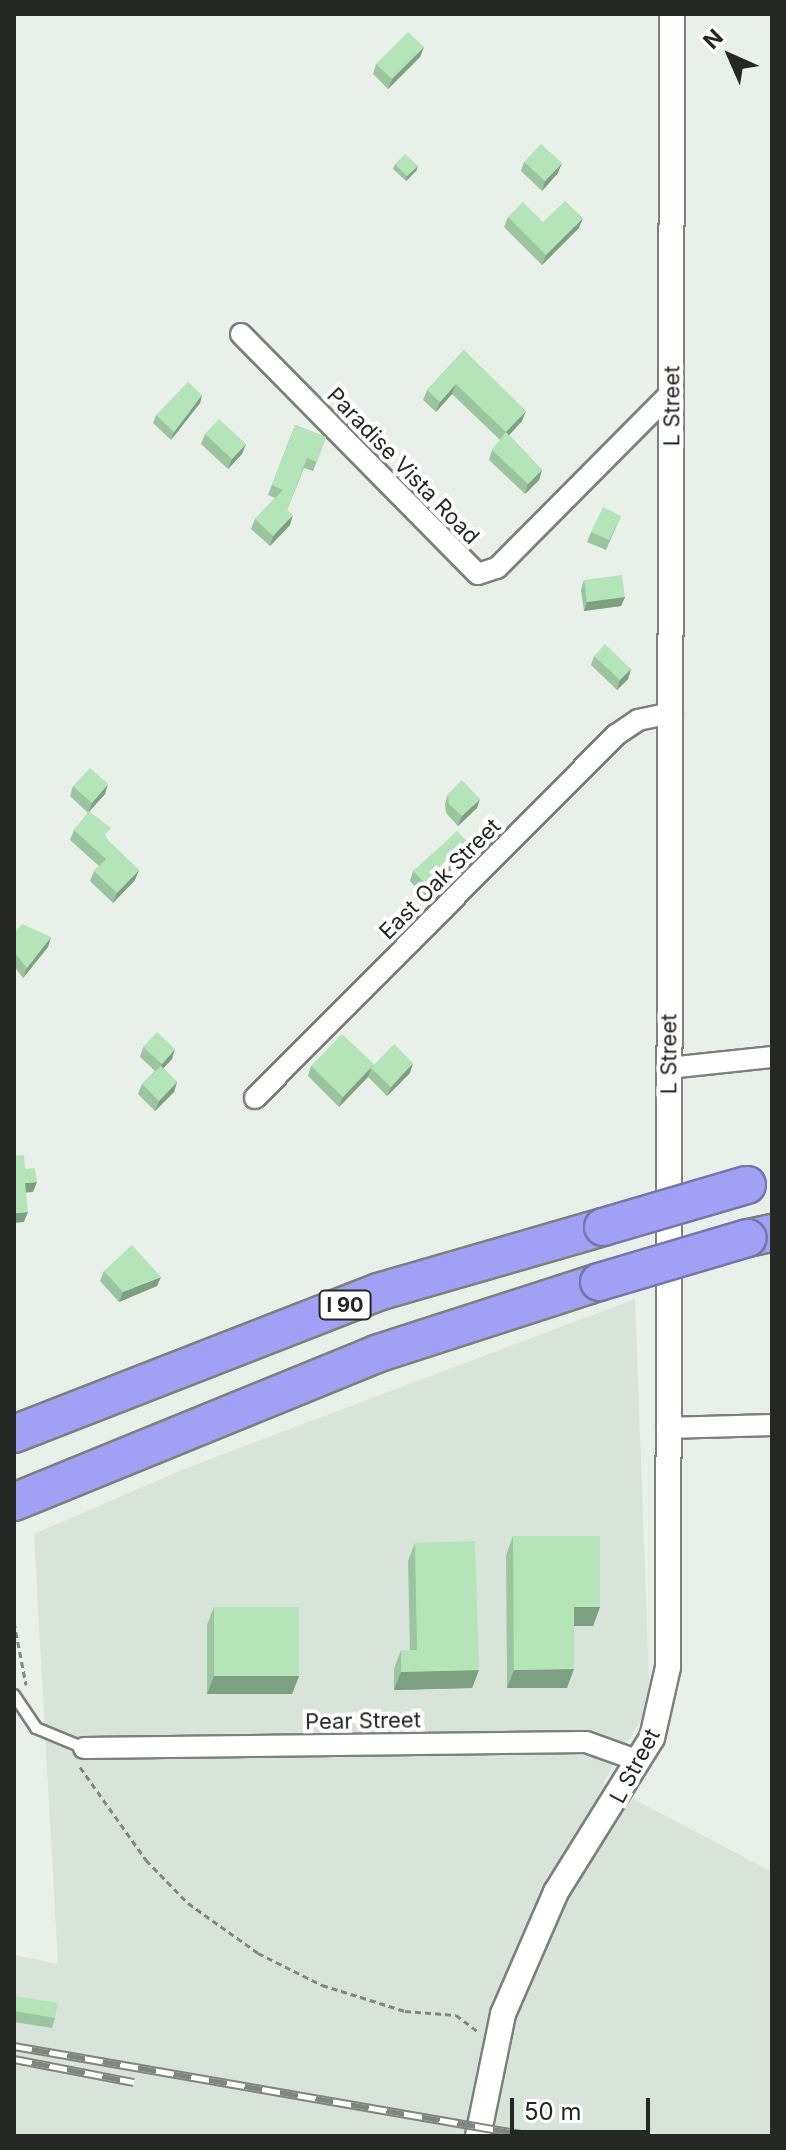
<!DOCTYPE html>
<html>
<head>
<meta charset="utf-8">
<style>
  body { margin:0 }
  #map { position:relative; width:786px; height:2150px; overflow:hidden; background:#e9efe9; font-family:Inter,sans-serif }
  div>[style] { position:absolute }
  .built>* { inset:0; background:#d8e4d9 }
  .path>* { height:3px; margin-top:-1.5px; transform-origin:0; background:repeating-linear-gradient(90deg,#838783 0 6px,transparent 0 10px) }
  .roads { filter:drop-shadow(2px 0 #7c817c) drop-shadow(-2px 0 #7c817c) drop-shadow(0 2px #7c817c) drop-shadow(0 -2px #7c817c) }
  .service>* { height:10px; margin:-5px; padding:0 5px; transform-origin:5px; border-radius:5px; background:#fff }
  .minor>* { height:20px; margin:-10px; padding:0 10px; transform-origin:10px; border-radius:10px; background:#fff }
  .tertiary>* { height:24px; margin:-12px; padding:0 12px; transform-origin:12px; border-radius:12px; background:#fff }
  .motorway>* { height:36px; margin:-18px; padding:0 18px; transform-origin:18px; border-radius:18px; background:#a2a0f4 }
  .rail>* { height:9px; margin-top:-4.5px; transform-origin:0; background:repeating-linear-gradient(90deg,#fff 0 18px,#808580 0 36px); box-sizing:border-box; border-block:2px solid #808580 }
  .bridges { filter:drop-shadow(2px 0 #7676ab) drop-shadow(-2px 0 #7676ab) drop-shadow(0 2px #7676ab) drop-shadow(0 -2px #7676ab) }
  .motorway-bridge>* { height:36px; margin:-18px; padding:0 18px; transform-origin:18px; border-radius:18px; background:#a2a0f4 }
  .wall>* { inset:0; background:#9bc59f }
  .shaded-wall>* { inset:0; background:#7ea082 }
  .building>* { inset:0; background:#b4e5b9 }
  span { translate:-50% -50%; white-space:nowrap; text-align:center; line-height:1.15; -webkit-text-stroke:8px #fff; paint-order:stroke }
  .shield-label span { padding:2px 6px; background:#fff; border:2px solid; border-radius:6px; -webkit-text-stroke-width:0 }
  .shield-label { font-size:20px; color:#242724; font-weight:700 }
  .street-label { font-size:22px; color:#242724 }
  .frame { position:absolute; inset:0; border:16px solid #242724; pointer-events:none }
  .north { position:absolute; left:690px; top:16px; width:80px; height:80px; -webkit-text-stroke:6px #fff; paint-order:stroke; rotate:315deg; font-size:22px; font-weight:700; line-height:32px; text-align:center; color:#242724 }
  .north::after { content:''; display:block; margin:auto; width:28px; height:36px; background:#242724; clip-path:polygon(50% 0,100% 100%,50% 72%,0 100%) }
  .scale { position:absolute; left:510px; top:2098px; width:140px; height:36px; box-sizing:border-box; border:4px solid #242724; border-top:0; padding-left:10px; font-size:24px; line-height:28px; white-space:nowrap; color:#242724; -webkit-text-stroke:6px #fff; paint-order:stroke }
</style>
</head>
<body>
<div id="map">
  <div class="built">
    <div style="clip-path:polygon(635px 1299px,650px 1705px,603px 1783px,772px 1872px,772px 2136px,14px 2136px,14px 1955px,58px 1964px,34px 1534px,184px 1469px)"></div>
  </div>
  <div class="path">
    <div style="left:14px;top:1622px;width:64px;rotate:79.2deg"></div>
    <div style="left:80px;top:1767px;width:114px;rotate:54.6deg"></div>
    <div style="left:146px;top:1860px;width:60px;rotate:45.7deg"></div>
    <div style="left:188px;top:1903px;width:86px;rotate:35.5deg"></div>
    <div style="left:258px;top:1953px;width:72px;rotate:26.6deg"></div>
    <div style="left:322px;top:1985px;width:87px;rotate:17.4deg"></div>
    <div style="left:405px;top:2011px;width:51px;rotate:4.5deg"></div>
    <div style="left:456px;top:2015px;width:26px;rotate:37deg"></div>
  </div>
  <div class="roads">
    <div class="service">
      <div style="left:14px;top:1695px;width:40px;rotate:56deg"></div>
      <div style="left:36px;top:1728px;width:52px;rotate:22.6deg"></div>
    </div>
    <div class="minor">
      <div style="left:241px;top:334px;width:337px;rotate:45.4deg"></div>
      <div style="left:478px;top:574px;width:20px;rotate:-18deg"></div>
      <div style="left:497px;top:568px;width:248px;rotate:-45.2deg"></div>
      <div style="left:669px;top:1068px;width:104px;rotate:-6.1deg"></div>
      <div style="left:255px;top:1098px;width:512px;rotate:-45.16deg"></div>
      <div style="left:616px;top:735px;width:27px;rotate:-34deg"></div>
      <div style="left:638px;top:720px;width:35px;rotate:-12deg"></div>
      <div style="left:667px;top:1428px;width:105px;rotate:-1.6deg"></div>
      <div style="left:84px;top:1748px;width:502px;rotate:-0.68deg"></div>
      <div style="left:586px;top:1742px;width:56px;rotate:19.7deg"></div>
    </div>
    <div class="tertiary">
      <div style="left:478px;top:2136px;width:125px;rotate:-78.4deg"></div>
      <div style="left:503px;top:2014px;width:133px;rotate:-66.5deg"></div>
      <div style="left:556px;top:1892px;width:181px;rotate:-58.1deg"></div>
      <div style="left:652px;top:1738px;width:73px;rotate:-77.3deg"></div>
      <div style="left:668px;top:1667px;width:1653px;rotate:-89.86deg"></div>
    </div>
    <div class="motorway">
      <div style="left:748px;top:1238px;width:25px;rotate:-12deg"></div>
      <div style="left:14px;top:1434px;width:391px;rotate:-21.3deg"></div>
      <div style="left:378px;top:1292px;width:234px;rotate:-16.1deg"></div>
      <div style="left:14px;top:1502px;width:391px;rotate:-22.2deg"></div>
      <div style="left:376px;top:1354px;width:234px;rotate:-17.9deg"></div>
    </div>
  </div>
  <div class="rail">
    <div style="left:14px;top:2046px;width:527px;rotate:9.84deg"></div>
    <div style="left:14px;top:2059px;width:122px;rotate:10.9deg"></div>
  </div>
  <div class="bridges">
    <div class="motorway-bridge">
      <div style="left:603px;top:1227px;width:150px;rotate:-16.3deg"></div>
      <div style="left:599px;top:1282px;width:155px;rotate:-16.5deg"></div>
    </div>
  </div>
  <div class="wall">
    <div style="clip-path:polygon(424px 47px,420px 57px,388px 89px,373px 74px,376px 64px)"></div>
    <div style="clip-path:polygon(524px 162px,558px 173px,542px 191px,521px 171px)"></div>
    <div style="clip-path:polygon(395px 164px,418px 166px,416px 171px,406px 181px,393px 169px)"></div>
    <div style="clip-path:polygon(508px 217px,543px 222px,579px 228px,542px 265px,504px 227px)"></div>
    <div style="clip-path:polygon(464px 350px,522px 421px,509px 435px,542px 470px,539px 480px,525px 494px,489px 460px,492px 450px,500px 440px,452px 394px,436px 412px,423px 400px,427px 390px)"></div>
    <div style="clip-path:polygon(202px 395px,200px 403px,171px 440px,153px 423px,156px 415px)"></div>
    <div style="clip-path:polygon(295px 425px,326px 437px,313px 471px,304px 468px,287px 510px,290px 525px,270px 546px,251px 529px,255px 519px,275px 498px,268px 495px)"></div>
    <div style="clip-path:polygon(205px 434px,242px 454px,228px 469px,201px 444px)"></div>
    <div style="clip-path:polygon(621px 516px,606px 550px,587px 542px,591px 532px)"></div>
    <div style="clip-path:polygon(584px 580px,625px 597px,621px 606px,584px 611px,581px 590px)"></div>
    <div style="clip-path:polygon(594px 656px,631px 669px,628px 679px,617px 690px,591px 665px)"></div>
    <div style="clip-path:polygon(73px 786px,105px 794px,89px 811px,107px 839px,135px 880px,113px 903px,90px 881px,94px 871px,99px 866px,70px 840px,74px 830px,88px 813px,70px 796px)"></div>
    <div style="clip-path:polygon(448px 794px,477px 808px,458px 826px,446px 813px,445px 804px)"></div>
    <div style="clip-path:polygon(471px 845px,467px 854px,424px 896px,410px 881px,413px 871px)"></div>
    <div style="clip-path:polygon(14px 933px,48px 947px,23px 978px,14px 966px)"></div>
    <div style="clip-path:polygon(143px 1047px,172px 1059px,163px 1068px,177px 1082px,174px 1092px,155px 1111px,138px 1094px,142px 1084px,155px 1071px,140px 1057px)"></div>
    <div style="clip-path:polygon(374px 1065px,410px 1073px,387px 1096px,368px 1077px,339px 1107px,308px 1076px,311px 1066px)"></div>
    <div style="clip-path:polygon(104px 1271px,157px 1286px,119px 1302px,100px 1281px)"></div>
    <div style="clip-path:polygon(513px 1536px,600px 1607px,593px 1626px,574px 1626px,567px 1688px,507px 1688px,506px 1555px)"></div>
    <div style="clip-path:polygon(415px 1543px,479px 1670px,472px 1688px,394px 1690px,394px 1669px,401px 1650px,410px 1650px,408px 1561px)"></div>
    <div style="clip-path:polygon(214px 1607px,299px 1676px,292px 1694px,207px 1694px,207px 1625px)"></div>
    <div style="clip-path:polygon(14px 1996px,55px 2018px,52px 2028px,14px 2022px)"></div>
  </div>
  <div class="shaded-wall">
    <div style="clip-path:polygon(424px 47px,420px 57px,388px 89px,392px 79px)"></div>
    <div style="clip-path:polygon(562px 163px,558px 173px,542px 191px,545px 181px)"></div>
    <div style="clip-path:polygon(418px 166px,416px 171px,406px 181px,407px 176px)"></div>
    <div style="clip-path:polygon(583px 218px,579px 228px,542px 265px,546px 255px)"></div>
    <div style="clip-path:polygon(456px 384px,452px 394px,436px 412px,440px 402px)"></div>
    <div style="clip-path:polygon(202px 395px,200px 403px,171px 440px,174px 432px)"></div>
    <div style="clip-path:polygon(526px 411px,522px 421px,503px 442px,506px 432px)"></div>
    <div style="clip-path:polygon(246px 444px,242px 454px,228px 469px,232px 459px)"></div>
    <div style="clip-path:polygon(542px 470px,539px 480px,525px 494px,528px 484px)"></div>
    <div style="clip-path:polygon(293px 515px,290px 525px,270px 546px,273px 536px)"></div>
    <div style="clip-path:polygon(625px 597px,621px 606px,584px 611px,587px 602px)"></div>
    <div style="clip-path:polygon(631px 669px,628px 679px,617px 690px,620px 680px)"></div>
    <div style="clip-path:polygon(108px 784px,105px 794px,88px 813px,92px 803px)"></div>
    <div style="clip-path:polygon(480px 799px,477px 808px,458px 826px,462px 816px)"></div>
    <div style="clip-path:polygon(471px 845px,467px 854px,424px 896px,428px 886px)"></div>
    <div style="clip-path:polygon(139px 870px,135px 880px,113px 903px,117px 893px)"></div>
    <div style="clip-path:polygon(51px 937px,48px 947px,23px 978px,27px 968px)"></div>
    <div style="clip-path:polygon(175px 1049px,172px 1059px,158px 1074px,162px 1064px)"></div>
    <div style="clip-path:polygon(413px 1063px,410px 1073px,387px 1096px,391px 1087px)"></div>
    <div style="clip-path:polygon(371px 1068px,368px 1077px,339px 1107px,343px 1097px)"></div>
    <div style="clip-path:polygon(177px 1082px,174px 1092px,155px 1111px,159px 1101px)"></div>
    <div style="clip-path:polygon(37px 1182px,33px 1192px,21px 1193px,25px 1183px)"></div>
    <div style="clip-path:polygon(28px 1212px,24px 1222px,14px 1223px,14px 1213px)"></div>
    <div style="clip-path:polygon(161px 1277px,157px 1286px,119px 1302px,123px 1292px)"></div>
    <div style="clip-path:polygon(574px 1607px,600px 1607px,593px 1626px,567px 1626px)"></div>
    <div style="clip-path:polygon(574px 1669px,567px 1688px,507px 1688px,514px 1670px)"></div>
    <div style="clip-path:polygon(479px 1670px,472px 1688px,394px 1690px,401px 1672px)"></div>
    <div style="clip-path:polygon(214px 1676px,299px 1676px,292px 1694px,207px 1694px)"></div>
  </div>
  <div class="building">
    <div style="clip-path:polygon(408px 32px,424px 47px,392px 79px,376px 64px)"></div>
    <div style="clip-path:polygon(541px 144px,562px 163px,545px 181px,524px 162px)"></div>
    <div style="clip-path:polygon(405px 154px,418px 166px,407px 176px,395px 164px)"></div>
    <div style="clip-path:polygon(565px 201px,583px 218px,546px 255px,508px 217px,523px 202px,543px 222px)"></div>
    <div style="clip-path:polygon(464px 350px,526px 411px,506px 432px,456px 384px,440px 402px,427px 390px)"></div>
    <div style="clip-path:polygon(188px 382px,202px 395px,174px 432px,156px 415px)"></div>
    <div style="clip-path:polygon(219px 419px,246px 444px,232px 459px,205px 434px)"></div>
    <div style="clip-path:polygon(295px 425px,326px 437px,317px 462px,307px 458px,287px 510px,293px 515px,273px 536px,255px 519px,283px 490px,272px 485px)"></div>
    <div style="clip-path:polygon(506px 432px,542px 470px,528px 484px,492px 450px)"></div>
    <div style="clip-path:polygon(603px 507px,621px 516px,609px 540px,591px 532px)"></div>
    <div style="clip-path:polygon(622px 575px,625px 597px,587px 602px,584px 580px)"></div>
    <div style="clip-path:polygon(605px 644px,631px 669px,620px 680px,594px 656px)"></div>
    <div style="clip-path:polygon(90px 768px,108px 784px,92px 803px,73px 786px)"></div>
    <div style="clip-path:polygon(462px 780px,480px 799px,462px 816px,449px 804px,448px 794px)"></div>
    <div style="clip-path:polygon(89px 811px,111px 828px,104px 836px,139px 870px,117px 893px,94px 871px,106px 859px,74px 830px)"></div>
    <div style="clip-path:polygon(457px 831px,471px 845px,428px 886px,413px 871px)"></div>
    <div style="clip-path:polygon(22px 924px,51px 937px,27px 968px,14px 952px,14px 933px)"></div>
    <div style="clip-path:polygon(157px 1032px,175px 1049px,162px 1064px,143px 1047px)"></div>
    <div style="clip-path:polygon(342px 1034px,374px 1064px,343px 1097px,311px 1066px)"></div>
    <div style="clip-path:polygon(394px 1044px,413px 1063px,391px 1087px,371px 1068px)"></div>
    <div style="clip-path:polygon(161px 1066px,177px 1082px,159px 1101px,142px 1084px)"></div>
    <div style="clip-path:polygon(24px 1155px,25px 1169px,35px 1168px,37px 1182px,25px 1183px,28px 1212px,14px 1213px,14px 1156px)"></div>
    <div style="clip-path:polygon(132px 1245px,161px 1277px,123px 1292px,104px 1271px)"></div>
    <div style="clip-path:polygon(513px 1536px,600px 1536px,600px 1607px,574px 1607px,574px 1669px,514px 1670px)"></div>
    <div style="clip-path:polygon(475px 1541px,479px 1670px,401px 1672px,401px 1650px,417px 1650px,415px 1543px)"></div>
    <div style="clip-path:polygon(214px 1607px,299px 1607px,299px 1676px,214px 1676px)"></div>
    <div style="clip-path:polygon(14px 1996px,58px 2003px,55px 2018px,14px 2011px)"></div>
  </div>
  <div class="shield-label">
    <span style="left:345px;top:1305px">I 90</span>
  </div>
  <div class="street-label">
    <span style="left:672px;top:406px;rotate:-90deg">L Street</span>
    <span style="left:403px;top:466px;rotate:46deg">Paradise Vista Road</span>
    <span style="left:440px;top:879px;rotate:-45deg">East Oak Street</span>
    <span style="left:669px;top:1054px;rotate:-90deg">L Street</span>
    <span style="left:363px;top:1721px;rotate:-1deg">Pear Street</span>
    <span style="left:635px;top:1766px;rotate:-62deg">L Street</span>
  </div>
  <div class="frame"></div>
  <div class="north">N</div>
  <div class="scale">50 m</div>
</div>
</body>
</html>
